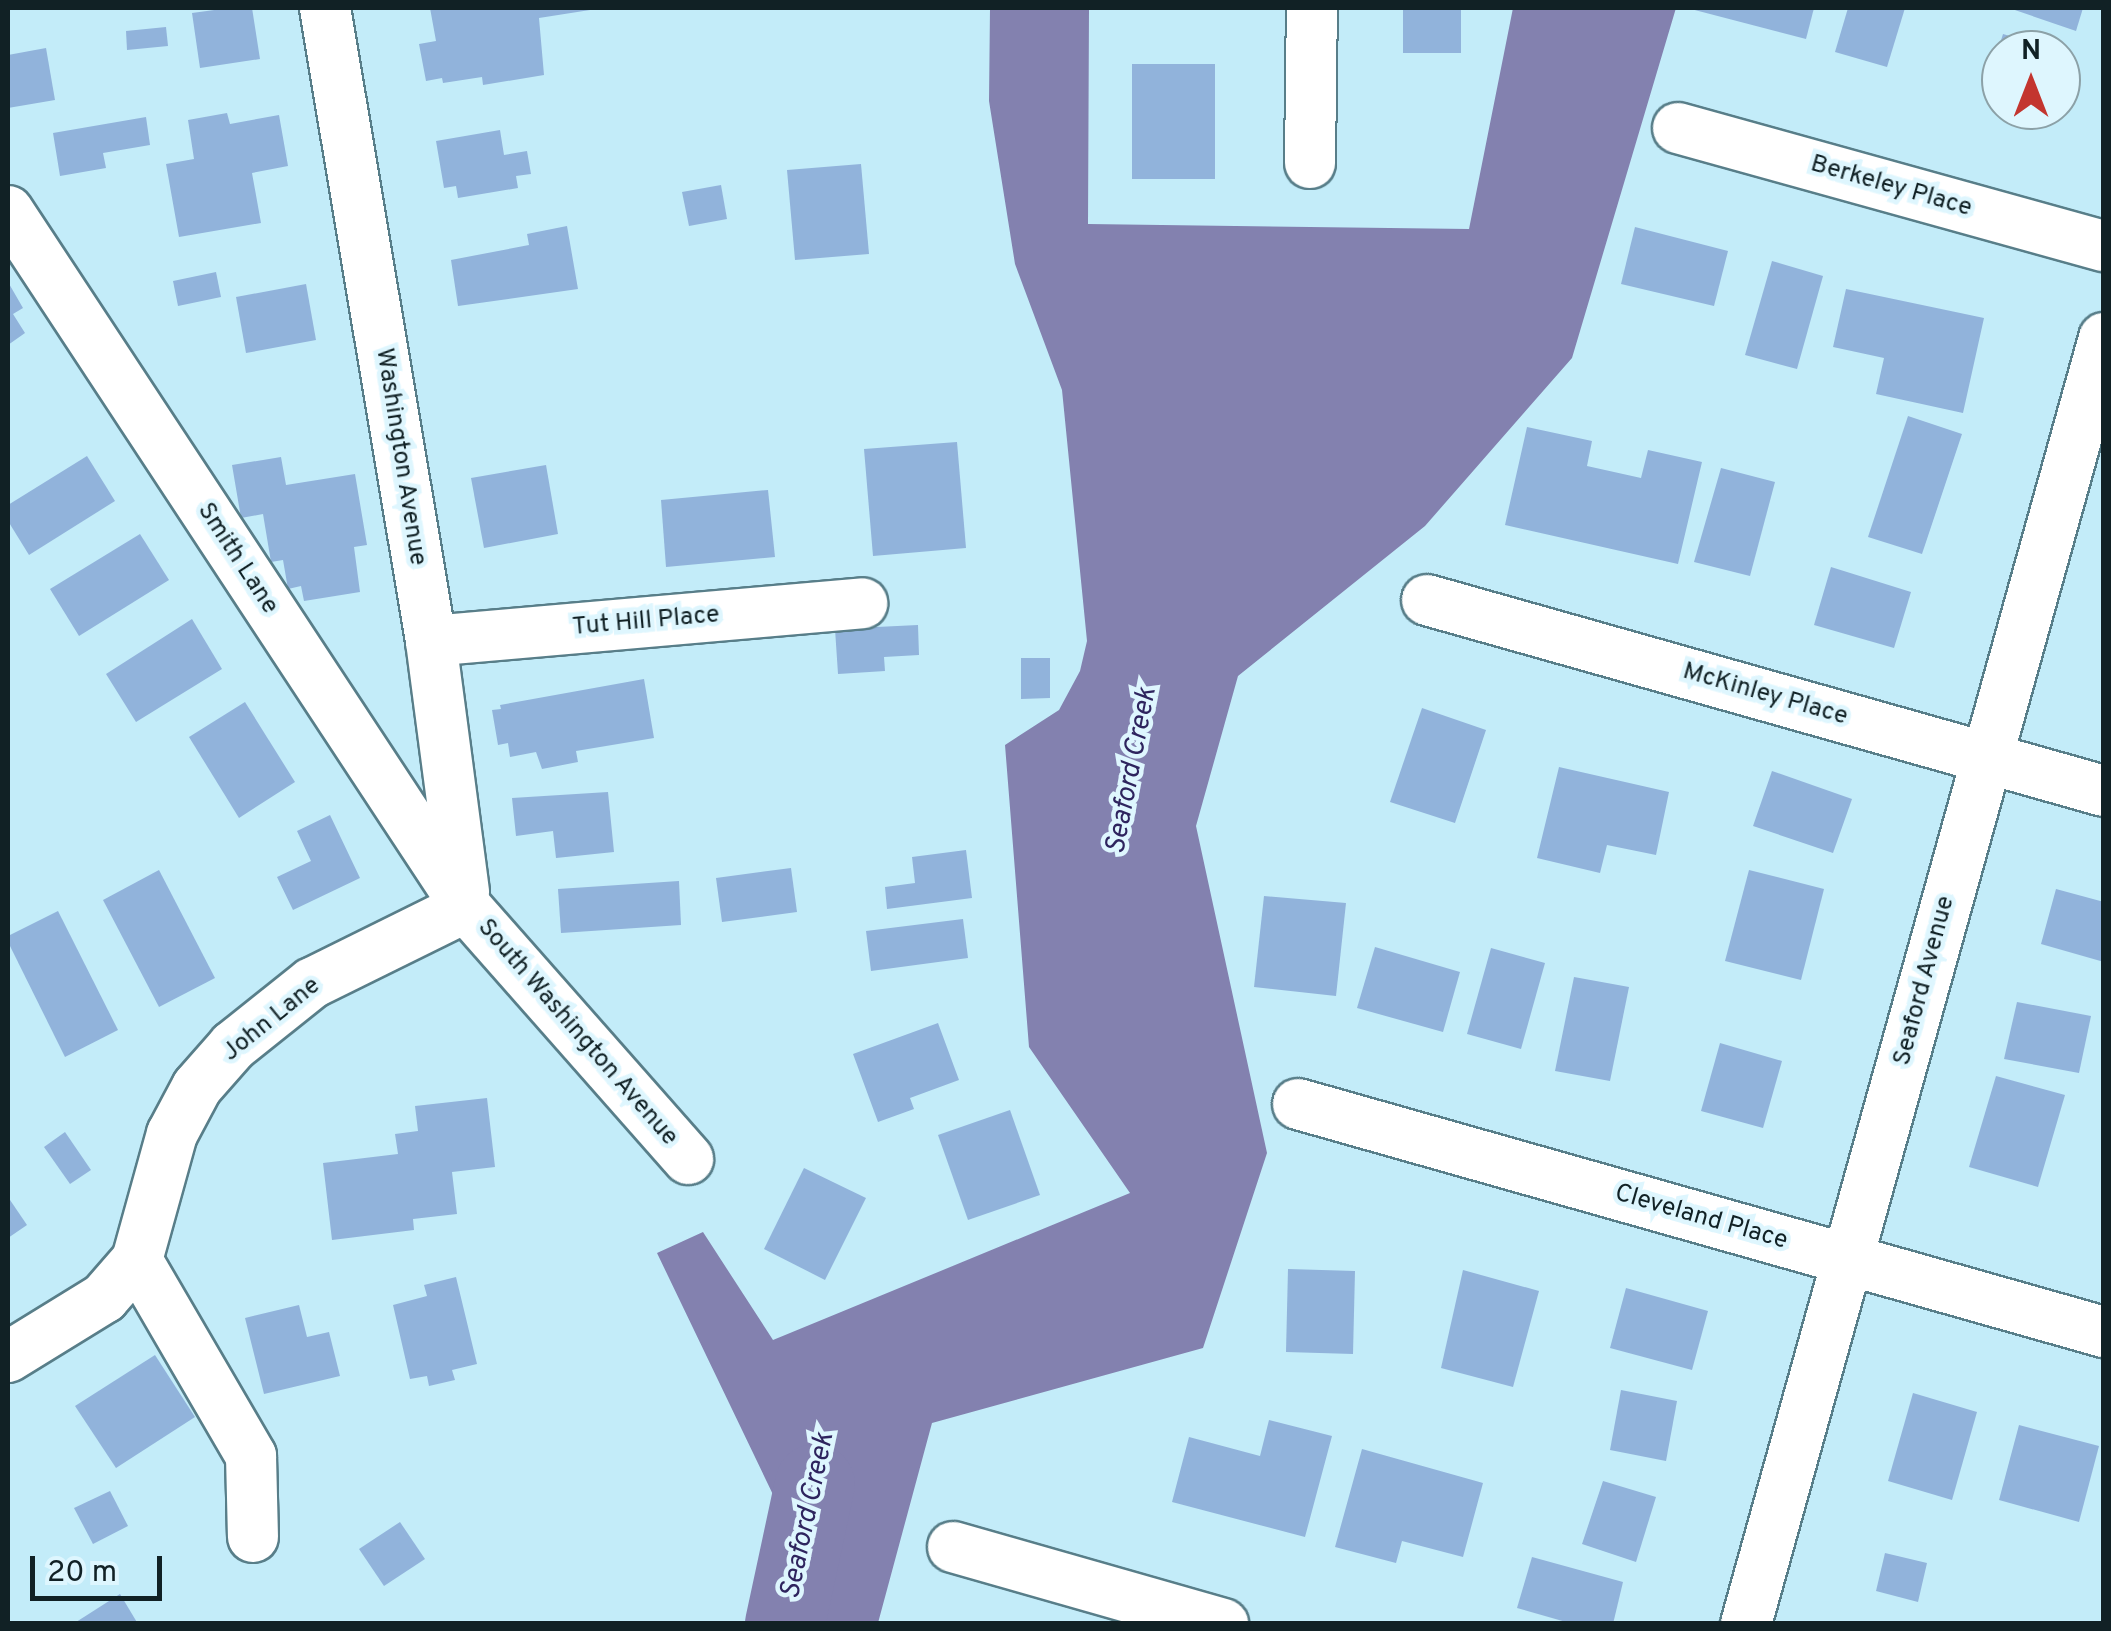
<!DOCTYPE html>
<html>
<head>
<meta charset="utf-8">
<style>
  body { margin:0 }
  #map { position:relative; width:2111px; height:1631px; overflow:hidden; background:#c3ecf9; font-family:Overpass,sans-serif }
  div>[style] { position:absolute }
  .water>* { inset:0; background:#8381af }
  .river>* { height:80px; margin:-40px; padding:0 40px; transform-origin:40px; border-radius:40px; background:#8381af }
  .building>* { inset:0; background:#91b3db }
  .roads { filter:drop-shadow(2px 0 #587e89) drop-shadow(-2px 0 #587e89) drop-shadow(0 2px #587e89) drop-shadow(0 -2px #587e89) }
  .street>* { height:50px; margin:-25px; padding:0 25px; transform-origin:25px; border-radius:25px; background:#fff }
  span { translate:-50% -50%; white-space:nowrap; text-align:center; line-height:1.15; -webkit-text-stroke:9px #def6fe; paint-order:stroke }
  .street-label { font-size:25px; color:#112125 }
  .water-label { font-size:28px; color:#2e245e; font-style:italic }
  .frame { position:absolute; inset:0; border:10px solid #112125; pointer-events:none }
  .north { position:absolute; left:1981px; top:30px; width:100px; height:100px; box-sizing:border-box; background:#def6fe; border:2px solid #8ca1a7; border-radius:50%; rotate:0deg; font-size:28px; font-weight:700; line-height:40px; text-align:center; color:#112125 }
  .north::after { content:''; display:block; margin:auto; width:35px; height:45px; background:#c3352f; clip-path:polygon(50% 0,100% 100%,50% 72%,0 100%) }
  .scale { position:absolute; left:30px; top:1556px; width:132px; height:45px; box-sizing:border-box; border:5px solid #112125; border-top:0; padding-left:12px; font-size:30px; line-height:35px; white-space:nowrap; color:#112125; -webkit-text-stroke:8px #def6fe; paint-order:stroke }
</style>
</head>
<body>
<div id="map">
  <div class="water">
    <div style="clip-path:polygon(990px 8px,1089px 8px,1088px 224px,1469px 229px,1513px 8px,1676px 8px,1572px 358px,1425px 526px,1238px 676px,1196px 826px,1267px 1153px,1203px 1348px,932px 1423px,878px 1623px,777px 1623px,794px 1598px,778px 1505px,657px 1253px,703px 1232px,773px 1340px,1130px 1193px,1029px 1047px,1005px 745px,1059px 710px,1080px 671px,1087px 641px,1062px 390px,1015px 264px,989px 101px)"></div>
  </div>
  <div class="river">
    <div style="left:785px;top:1624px;width:143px;rotate:-77.9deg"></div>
  </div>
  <div class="building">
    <div style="clip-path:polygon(229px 8px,252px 8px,260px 59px,200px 68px,192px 13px)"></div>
    <div style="clip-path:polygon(430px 8px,590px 8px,590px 10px,539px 18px,544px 75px,483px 85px,482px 77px,443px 83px,442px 78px,426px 81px,419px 44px,436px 41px)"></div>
    <div style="clip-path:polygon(1403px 8px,1461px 8px,1461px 53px,1403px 53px)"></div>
    <div style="clip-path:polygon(1687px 8px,1814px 8px,1806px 39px)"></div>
    <div style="clip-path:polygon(1848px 8px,1905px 8px,1887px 67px,1835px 52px)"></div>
    <div style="clip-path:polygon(2009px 8px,2083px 8px,2076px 31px)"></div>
    <div style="clip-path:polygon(166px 27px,168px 46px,127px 50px,126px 31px)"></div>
    <div style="clip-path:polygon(2003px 34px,2054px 49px,2001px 50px,2001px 99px,1984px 94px)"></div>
    <div style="clip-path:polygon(46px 48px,55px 100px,8px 108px,8px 55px)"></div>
    <div style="clip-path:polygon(1132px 64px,1215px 64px,1215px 179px,1132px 179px)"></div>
    <div style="clip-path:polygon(227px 113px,230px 124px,279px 115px,288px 166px,252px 173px,261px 223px,179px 237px,166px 164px,194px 159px,188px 120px)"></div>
    <div style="clip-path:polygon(146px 117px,150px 145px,103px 153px,106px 168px,60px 176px,53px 133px)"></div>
    <div style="clip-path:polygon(500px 130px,504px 155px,527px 151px,531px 174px,516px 176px,518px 188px,458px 198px,456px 186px,444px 188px,436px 141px)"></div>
    <div style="clip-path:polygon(861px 164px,869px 254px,795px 260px,787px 170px)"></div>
    <div style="clip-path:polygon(721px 185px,727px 219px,689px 226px,682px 192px)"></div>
    <div style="clip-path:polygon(567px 226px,578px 289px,458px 306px,451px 260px,529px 245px,527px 234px)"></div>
    <div style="clip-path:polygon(1635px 227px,1728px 251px,1714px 306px,1621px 284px)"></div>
    <div style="clip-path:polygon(1772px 261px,1823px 276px,1797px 369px,1745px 355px)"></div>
    <div style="clip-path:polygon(216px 272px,221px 297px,178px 306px,173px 281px)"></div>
    <div style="clip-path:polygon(8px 282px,23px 308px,13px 314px,25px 333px,8px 345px)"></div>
    <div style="clip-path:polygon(306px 284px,316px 340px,246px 353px,236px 297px)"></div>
    <div style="clip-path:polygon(1846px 289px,1984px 318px,1963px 413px,1876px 394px,1884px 358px,1833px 347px)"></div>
    <div style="clip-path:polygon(1908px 416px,1962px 434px,1922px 554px,1868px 537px)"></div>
    <div style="clip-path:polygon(1527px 427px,1592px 441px,1587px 466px,1641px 478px,1648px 450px,1702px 462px,1678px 564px,1505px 525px)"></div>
    <div style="clip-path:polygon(957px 442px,966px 548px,873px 556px,864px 449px)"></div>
    <div style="clip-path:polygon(87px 456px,115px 501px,29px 555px,8px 521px,8px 505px)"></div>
    <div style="clip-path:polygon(281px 457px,286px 485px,355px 474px,367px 545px,354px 547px,360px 592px,304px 601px,301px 586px,288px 589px,283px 560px,271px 562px,263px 514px,241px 518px,232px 465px)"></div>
    <div style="clip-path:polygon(546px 465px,558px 534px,484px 548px,471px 478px)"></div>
    <div style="clip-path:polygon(1721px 468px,1775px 482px,1750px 576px,1694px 562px)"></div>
    <div style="clip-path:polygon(768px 490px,775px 557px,666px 567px,661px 500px)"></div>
    <div style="clip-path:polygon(140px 534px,169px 580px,79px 636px,50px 589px)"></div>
    <div style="clip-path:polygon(1831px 567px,1911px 592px,1894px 648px,1814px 625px)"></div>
    <div style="clip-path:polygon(192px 619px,222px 669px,136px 722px,106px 674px)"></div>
    <div style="clip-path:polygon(918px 625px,919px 655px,884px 657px,885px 671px,838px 674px,835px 629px)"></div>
    <div style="clip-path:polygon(1021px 658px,1050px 658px,1050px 698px,1021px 699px)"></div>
    <div style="clip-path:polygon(644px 679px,654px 738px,576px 751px,578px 762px,542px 769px,536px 752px,510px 757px,508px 743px,498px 745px,492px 710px,501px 709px,500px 705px)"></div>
    <div style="clip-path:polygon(245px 702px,295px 782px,239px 818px,189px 737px)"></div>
    <div style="clip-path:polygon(1422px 708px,1486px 730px,1455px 823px,1390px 802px)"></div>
    <div style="clip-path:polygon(1559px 767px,1669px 792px,1656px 855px,1607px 845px,1600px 873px,1537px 858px)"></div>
    <div style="clip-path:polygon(1772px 771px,1852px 799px,1833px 853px,1753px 826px)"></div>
    <div style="clip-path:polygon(608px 792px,614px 852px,556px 858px,553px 831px,516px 836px,512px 798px)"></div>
    <div style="clip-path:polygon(330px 815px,360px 878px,293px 910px,277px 877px,311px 861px,297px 831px)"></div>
    <div style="clip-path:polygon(966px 850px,972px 898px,887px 909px,885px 887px,915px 883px,912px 857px)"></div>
    <div style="clip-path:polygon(791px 868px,797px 912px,722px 922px,716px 878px)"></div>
    <div style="clip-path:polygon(159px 870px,215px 978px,159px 1007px,103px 900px)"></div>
    <div style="clip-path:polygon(1749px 870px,1824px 889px,1801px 980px,1725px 961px)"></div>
    <div style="clip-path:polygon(679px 881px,681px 925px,561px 933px,558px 889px)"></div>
    <div style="clip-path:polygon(2056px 889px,2104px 902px,2104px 962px,2041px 944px)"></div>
    <div style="clip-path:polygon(1264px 896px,1346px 903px,1336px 996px,1254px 987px)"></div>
    <div style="clip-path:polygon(58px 911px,118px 1030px,65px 1057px,8px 942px,8px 936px)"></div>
    <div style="clip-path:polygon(963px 919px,968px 958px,871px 971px,866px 931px)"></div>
    <div style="clip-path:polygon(1375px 947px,1460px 972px,1443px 1032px,1357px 1008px)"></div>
    <div style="clip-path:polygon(1491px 948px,1545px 963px,1521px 1049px,1467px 1034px)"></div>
    <div style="clip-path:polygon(1574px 977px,1629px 987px,1610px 1081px,1555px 1071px)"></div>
    <div style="clip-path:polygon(2017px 1002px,2091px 1016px,2079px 1073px,2004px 1059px)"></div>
    <div style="clip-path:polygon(938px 1023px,959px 1080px,910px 1098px,914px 1109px,878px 1122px,853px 1054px)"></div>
    <div style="clip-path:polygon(1720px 1043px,1782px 1061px,1763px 1128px,1701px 1111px)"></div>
    <div style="clip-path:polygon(1996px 1076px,2065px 1095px,2038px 1187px,1969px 1167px)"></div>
    <div style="clip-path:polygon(487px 1098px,495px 1167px,452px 1172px,457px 1214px,413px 1219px,414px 1230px,332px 1240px,323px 1163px,398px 1154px,395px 1134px,418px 1131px,415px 1106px)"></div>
    <div style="clip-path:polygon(1010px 1110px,1040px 1195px,968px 1220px,938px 1135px)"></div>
    <div style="clip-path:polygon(65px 1132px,91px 1170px,70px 1184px,44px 1147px)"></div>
    <div style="clip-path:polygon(804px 1168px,866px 1198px,825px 1280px,764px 1249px)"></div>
    <div style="clip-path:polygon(8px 1197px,27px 1225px,8px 1238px)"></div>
    <div style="clip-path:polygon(1288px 1269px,1355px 1271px,1353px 1354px,1286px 1352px)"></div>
    <div style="clip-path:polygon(1463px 1270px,1539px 1291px,1513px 1387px,1441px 1368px)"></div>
    <div style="clip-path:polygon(456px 1277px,477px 1364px,452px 1370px,455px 1380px,429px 1386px,427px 1376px,410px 1379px,393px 1305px,427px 1296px,424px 1285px)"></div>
    <div style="clip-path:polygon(1626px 1288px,1708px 1311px,1692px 1370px,1610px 1348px)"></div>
    <div style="clip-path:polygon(299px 1305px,307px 1337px,329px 1332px,340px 1376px,264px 1394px,245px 1318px)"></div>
    <div style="clip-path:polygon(155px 1355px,195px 1417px,116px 1468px,75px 1406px)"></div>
    <div style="clip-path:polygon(1621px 1390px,1677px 1401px,1666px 1461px,1610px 1450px)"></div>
    <div style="clip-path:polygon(1913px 1393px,1977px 1412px,1952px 1500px,1888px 1481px)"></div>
    <div style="clip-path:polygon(1269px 1420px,1332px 1436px,1305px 1537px,1172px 1502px,1189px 1437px,1260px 1456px)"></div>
    <div style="clip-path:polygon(2019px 1425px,2099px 1446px,2079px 1522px,1999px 1500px)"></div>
    <div style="clip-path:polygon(1362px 1449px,1483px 1483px,1463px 1557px,1402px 1541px,1396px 1563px,1335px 1547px)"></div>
    <div style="clip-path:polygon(1603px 1481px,1656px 1497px,1636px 1562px,1582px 1544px)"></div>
    <div style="clip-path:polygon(110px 1491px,128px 1526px,93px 1544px,74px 1508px)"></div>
    <div style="clip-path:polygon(400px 1522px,425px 1559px,384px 1586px,359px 1549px)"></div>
    <div style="clip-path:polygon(1885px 1553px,1927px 1563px,1918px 1602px,1876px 1591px)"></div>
    <div style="clip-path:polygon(1532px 1557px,1623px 1582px,1613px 1624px,1573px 1624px,1517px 1608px)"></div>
    <div style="clip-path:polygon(120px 1594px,138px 1624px,73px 1624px)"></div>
  </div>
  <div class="roads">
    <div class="street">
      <div style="left:325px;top:8px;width:642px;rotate:80.49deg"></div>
      <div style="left:431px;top:641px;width:253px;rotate:82.5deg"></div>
      <div style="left:1678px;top:128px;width:442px;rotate:15.5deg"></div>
      <div style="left:1310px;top:163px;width:155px;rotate:-89.3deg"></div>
      <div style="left:8px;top:211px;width:833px;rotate:56.65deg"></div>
      <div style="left:466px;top:907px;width:336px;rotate:48.6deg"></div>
      <div style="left:1427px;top:600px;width:703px;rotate:15.76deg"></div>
      <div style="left:431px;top:641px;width:433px;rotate:-5deg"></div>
      <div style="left:1298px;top:1104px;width:838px;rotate:15.8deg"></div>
      <div style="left:137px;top:1260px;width:227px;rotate:59.8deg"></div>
      <div style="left:251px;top:1456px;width:81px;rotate:88.6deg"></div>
      <div style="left:8px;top:1357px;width:113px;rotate:-31.6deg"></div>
      <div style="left:104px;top:1298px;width:50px;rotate:-49deg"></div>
      <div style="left:137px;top:1260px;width:131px;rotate:-74.5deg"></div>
      <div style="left:172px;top:1134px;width:53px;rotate:-62deg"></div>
      <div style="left:197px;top:1087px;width:55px;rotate:-48.7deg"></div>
      <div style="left:233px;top:1046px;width:101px;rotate:-38.6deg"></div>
      <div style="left:312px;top:983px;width:172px;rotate:-26.3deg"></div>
      <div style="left:953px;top:1547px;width:281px;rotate:15.9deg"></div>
      <div style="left:1746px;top:1624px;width:1335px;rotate:-74.44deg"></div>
    </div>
  </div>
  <div class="street-label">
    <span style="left:1891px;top:187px;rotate:16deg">Berkeley Place</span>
    <span style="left:400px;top:457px;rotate:81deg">Washington Avenue</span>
    <span style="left:237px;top:559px;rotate:57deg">Smith Lane</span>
    <span style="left:646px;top:622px;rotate:-5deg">Tut Hill Place</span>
    <span style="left:1765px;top:695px;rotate:16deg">McKinley Place</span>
    <span style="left:1925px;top:981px;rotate:-75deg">Seaford Avenue</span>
    <span style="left:272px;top:1020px;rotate:-39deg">John Lane</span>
    <span style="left:577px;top:1033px;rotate:49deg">South Washington Avenue</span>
    <span style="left:1701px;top:1218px;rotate:16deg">Cleveland Place</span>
  </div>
  <div class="water-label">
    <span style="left:1132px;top:771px;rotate:-79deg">Seaford Creek</span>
    <span style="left:808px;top:1516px;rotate:-78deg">Seaford Creek</span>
  </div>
  <div class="frame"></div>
  <div class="north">N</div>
  <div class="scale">20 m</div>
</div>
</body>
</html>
